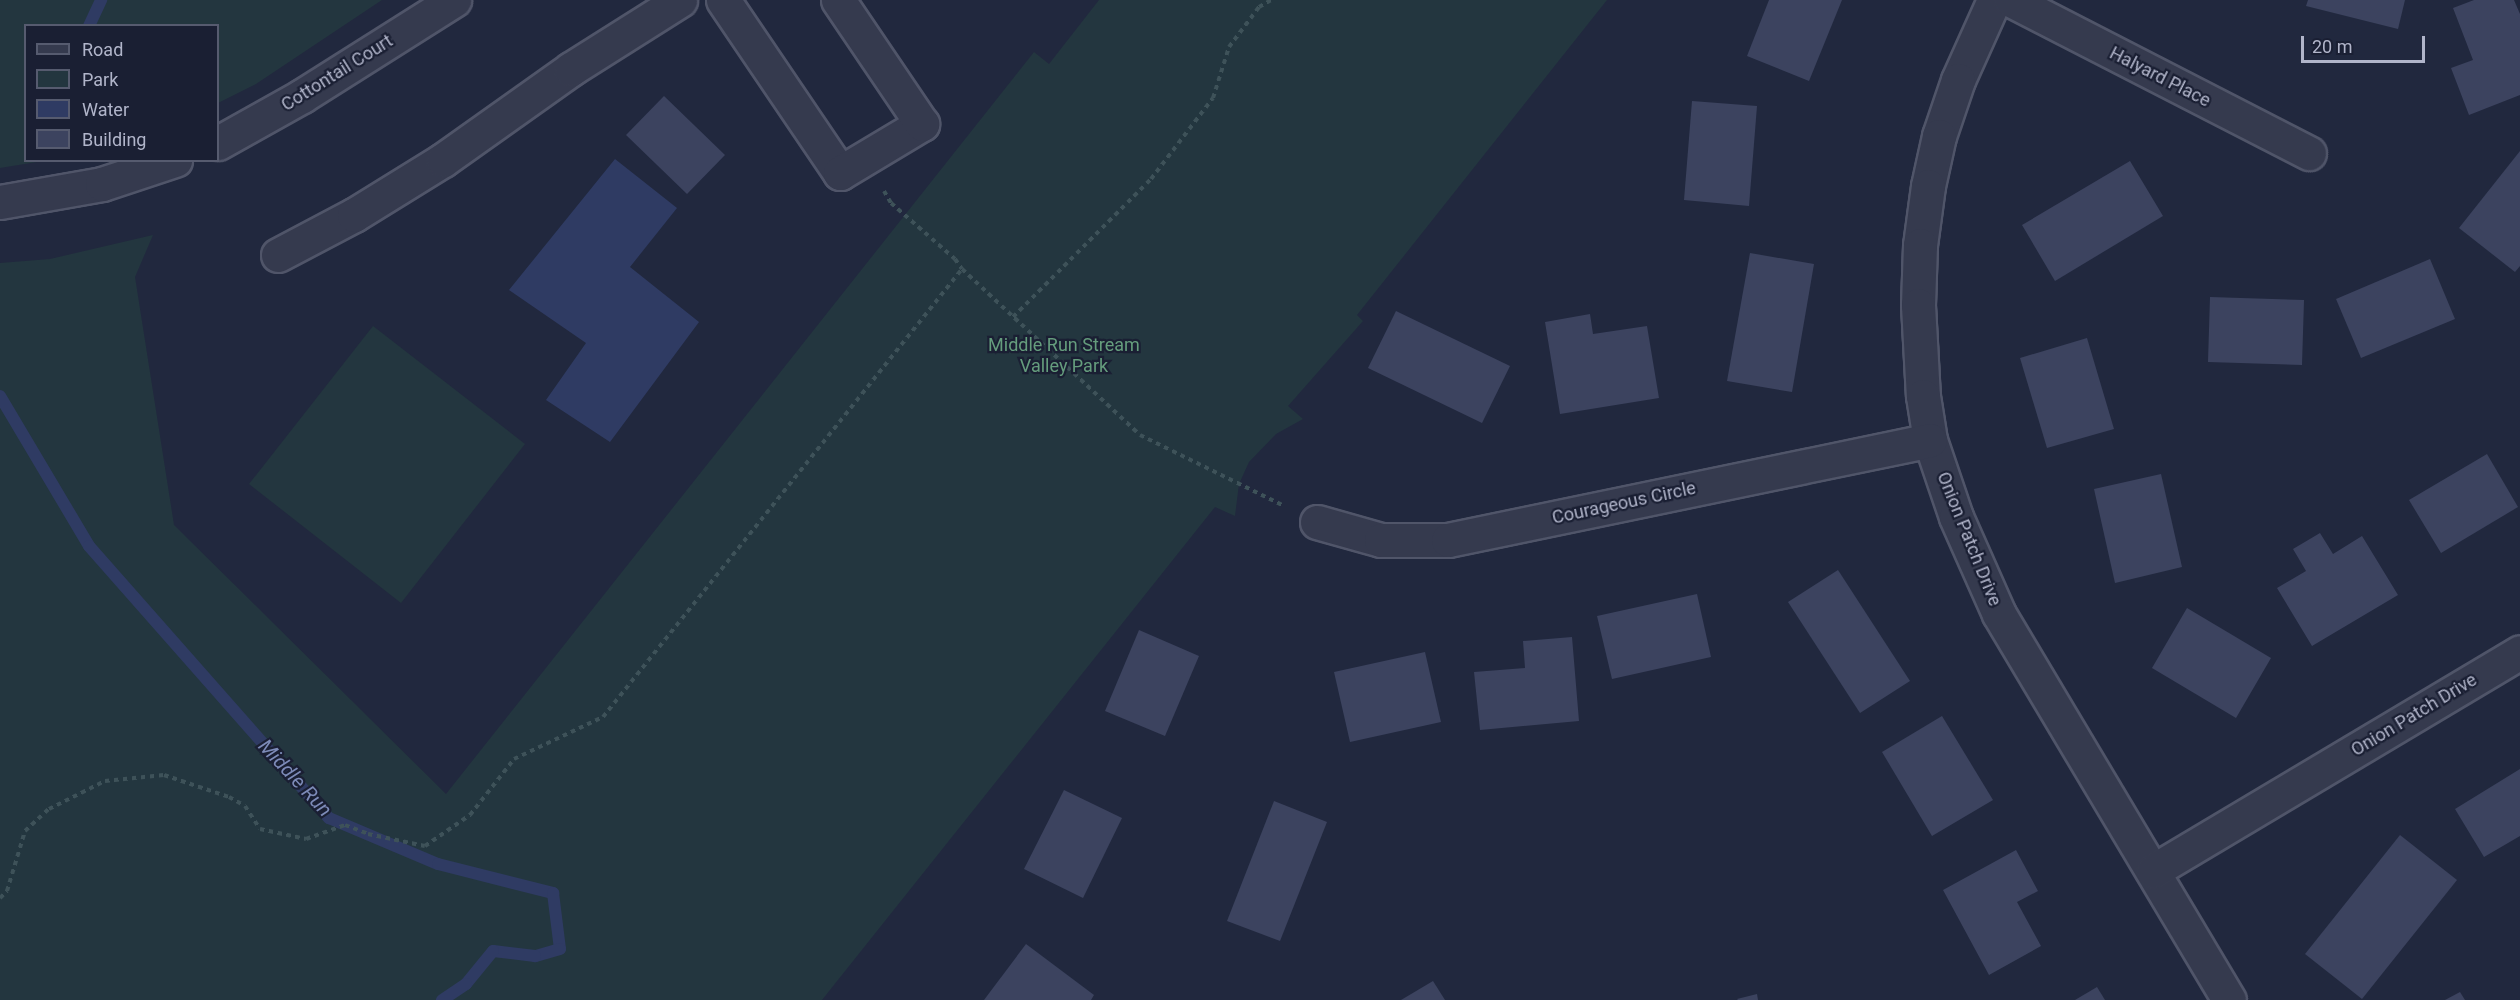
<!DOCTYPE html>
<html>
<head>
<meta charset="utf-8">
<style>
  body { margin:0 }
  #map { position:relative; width:2520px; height:1000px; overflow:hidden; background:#21283e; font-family:Roboto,sans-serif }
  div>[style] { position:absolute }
  .green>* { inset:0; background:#23363f }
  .water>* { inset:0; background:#2f3b63 }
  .stream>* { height:12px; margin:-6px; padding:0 6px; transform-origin:6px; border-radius:6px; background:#2f3b63 }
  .building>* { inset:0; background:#3c435f }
  .path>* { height:4px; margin-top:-2px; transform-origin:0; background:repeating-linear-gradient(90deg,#3e5259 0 4.5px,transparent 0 9px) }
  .roads { filter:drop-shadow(2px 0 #505569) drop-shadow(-2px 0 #505569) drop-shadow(0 2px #505569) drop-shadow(0 -2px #505569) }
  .minor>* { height:33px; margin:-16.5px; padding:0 16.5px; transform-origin:16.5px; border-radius:16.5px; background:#353a4e }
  span { translate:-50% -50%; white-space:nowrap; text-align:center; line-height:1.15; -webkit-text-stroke:4.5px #1a1f33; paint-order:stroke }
  .street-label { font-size:18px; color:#b1b5ca }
  .park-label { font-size:18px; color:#659d7d }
  .water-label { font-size:20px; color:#7d8bb8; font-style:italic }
  .legend { position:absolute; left:24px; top:24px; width:195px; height:138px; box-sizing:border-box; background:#1a1f33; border:2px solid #565b6f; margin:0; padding:8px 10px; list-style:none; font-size:18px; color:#b1b5ca }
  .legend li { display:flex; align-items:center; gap:12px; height:30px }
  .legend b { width:30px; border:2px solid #565b6f }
  .scale { position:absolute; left:2301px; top:36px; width:124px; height:27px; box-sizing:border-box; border:3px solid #b1b5ca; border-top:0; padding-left:8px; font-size:18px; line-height:21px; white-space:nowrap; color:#b1b5ca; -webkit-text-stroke:4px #1a1f33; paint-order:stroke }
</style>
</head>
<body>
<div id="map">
  <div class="green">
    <div style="clip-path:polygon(0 0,382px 0,256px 84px,218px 103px,218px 26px,26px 26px,26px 160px,43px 161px,0 168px)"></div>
    <div style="clip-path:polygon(1099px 0,1607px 0,1357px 315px,1363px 321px,1288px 406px,1303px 419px,1276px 434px,1249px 462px,1239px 484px,1235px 516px,1215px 507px,822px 1000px,0 1000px,0 263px,50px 259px,153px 235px,135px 277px,174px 525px,446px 794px,1034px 52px,1049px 64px)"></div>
    <div style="clip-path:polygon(373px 326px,525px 444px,401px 603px,249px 484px)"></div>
  </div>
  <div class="water">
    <div style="clip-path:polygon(615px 159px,677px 208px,630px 267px,699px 322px,610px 442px,546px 400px,586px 343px,509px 290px)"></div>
  </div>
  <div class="stream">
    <div style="left:89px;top:26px;width:29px;rotate:-65deg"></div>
    <div style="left:0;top:396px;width:174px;rotate:59.3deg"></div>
    <div style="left:89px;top:546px;width:363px;rotate:48.6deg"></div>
    <div style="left:329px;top:818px;width:118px;rotate:22.9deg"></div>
    <div style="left:438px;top:864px;width:119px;rotate:14.2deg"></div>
    <div style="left:553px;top:893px;width:56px;rotate:82.9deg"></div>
    <div style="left:560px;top:949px;width:26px;rotate:164deg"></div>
    <div style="left:535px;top:956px;width:42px;rotate:-173.2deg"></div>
    <div style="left:493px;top:951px;width:43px;rotate:129.3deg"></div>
    <div style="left:466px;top:984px;width:29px;rotate:146deg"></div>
  </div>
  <div class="building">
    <div style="clip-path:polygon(1769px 0,1842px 0,1809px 81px,1747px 56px)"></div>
    <div style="clip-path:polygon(2308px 0,2405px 0,2398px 29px,2306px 6px)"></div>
    <div style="clip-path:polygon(2474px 0,2514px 0,2520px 14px,2520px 95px,2469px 115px,2451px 68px,2473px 60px,2453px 8px)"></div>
    <div style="clip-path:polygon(664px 96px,725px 155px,687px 194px,626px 135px)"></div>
    <div style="clip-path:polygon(1692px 101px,1757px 106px,1749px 206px,1684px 200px)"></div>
    <div style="clip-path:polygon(2520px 151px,2520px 266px,2515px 272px,2459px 228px)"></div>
    <div style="clip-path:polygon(2130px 161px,2163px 216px,2055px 281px,2022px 225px)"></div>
    <div style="clip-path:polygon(1750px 253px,1814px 264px,1792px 392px,1727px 381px)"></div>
    <div style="clip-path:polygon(2430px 259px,2455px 319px,2361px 358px,2336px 299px)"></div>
    <div style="clip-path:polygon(2210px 297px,2304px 300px,2302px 365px,2208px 362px)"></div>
    <div style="clip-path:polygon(1396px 311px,1510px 366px,1482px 423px,1368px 368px)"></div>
    <div style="clip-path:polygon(1590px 314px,1593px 334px,1647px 326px,1659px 398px,1560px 414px,1545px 322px)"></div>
    <div style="clip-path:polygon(2087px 338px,2114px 429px,2047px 448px,2020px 358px)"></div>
    <div style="clip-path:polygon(2487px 454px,2518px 507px,2441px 553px,2409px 500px)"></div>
    <div style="clip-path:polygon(2161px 474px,2182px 567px,2115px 583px,2094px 489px)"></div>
    <div style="clip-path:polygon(2320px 533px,2333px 554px,2362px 536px,2398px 595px,2312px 646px,2277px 588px,2306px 571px,2293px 549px)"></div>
    <div style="clip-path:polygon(1838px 570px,1910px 681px,1860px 713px,1788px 602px)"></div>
    <div style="clip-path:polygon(1697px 594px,1711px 657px,1612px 679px,1597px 616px)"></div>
    <div style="clip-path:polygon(2187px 608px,2271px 658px,2236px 718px,2152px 668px)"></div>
    <div style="clip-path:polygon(1139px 630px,1199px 656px,1165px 736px,1105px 711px)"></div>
    <div style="clip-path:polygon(1572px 637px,1579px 721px,1480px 730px,1474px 672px,1525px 668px,1523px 641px)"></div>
    <div style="clip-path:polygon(1425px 652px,1441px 722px,1350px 742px,1334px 672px)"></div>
    <div style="clip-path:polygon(1942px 716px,1993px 800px,1932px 836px,1882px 752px)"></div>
    <div style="clip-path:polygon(2520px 769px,2520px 836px,2484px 857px,2455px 809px)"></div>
    <div style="clip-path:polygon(1064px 790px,1122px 818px,1083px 898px,1024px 869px)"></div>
    <div style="clip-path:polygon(1274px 801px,1327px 822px,1280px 941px,1227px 921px)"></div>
    <div style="clip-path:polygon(2400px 835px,2457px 880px,2362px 999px,2305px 954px)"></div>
    <div style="clip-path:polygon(2016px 850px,2038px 891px,2017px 902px,2041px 946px,1989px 975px,1943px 890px)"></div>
    <div style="clip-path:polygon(1026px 944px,1094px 995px,1091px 1000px,984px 1000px)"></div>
    <div style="clip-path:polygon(1433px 981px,1445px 1000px,1401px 1000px)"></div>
    <div style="clip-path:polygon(2097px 987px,2105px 1000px,2075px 1000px)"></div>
    <div style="clip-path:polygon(2460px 992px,2465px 1000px,2445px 1000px)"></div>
    <div style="clip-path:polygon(1757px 994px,1758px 1000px,1738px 1000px,1737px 999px)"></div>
  </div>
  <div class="path">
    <div style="left:884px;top:191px;width:14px;rotate:60deg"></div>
    <div style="left:891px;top:203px;width:85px;rotate:41.2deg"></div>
    <div style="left:955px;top:259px;width:12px;rotate:55deg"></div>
    <div style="left:962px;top:269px;width:243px;rotate:43deg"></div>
    <div style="left:1140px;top:435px;width:161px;rotate:26.2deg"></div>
    <div style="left:1013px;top:317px;width:195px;rotate:-45deg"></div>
    <div style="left:1151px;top:179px;width:102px;rotate:-52.6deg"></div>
    <div style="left:1213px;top:98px;width:53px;rotate:-72.6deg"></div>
    <div style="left:1229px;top:47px;width:50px;rotate:-53.1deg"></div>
    <div style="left:1259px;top:7px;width:14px;rotate:-30deg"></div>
    <div style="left:0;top:898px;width:10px;rotate:-45deg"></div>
    <div style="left:7px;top:891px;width:63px;rotate:-73.3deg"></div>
    <div style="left:25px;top:831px;width:33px;rotate:-43deg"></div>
    <div style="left:49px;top:809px;width:63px;rotate:-26.6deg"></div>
    <div style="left:105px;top:781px;width:59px;rotate:-5.8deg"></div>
    <div style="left:164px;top:775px;width:69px;rotate:18.7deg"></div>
    <div style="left:229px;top:797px;width:18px;rotate:29deg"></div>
    <div style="left:245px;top:806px;width:27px;rotate:57deg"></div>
    <div style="left:260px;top:829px;width:47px;rotate:12.3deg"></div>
    <div style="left:306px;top:839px;width:41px;rotate:-19.7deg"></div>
    <div style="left:345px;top:825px;width:25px;rotate:21deg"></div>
    <div style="left:368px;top:834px;width:58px;rotate:11.9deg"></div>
    <div style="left:425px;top:846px;width:55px;rotate:-34.6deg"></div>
    <div style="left:470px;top:815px;width:71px;rotate:-51.8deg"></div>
    <div style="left:514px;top:759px;width:98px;rotate:-25.3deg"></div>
    <div style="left:603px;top:717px;width:574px;rotate:-51.29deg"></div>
  </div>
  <div class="roads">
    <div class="minor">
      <div style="left:723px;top:0;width:209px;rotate:55.9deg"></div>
      <div style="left:840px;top:173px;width:96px;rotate:-30.9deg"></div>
      <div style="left:922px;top:124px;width:150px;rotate:-124.1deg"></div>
      <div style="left:1994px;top:0;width:88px;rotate:114.2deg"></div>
      <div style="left:1958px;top:80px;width:59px;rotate:108.7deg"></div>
      <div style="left:1939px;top:136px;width:51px;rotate:102.4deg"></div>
      <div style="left:1928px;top:186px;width:60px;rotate:97.7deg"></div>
      <div style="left:1920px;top:245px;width:60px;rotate:91.9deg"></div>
      <div style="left:1918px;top:305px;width:91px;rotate:86.9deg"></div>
      <div style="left:1923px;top:396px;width:45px;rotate:81deg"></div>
      <div style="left:1930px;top:440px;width:81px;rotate:71.3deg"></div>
      <div style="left:1956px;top:517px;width:106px;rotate:66.1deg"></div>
      <div style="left:1999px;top:614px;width:449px;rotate:59.2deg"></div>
      <div style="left:2011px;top:0;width:335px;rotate:27.2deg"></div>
      <div style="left:218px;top:143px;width:96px;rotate:-29.2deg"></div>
      <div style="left:302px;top:96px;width:180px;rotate:-32.3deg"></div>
      <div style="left:0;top:202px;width:104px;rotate:-10deg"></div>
      <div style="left:102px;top:184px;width:77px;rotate:-18.2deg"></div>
      <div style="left:278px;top:255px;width:86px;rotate:-27.8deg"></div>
      <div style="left:354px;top:215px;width:105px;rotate:-31.7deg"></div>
      <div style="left:443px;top:160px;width:157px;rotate:-35.4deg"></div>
      <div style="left:571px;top:69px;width:129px;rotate:-32.3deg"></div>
      <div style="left:1317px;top:522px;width:66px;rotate:15.7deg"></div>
      <div style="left:1381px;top:540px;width:67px"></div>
      <div style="left:1448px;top:540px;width:492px;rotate:-11.7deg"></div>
      <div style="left:2153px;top:871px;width:427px;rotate:-30.8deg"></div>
    </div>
  </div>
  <div class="street-label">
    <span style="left:337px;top:73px;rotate:-32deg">Cottontail Court</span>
    <span style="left:2160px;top:77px;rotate:27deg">Halyard Place</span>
    <span style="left:1624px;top:503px;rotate:-12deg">Courageous Circle</span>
    <span style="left:1969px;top:539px;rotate:68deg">Onion Patch Drive</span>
    <span style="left:2414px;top:715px;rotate:-31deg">Onion Patch Drive</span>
  </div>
  <div class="park-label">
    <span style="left:1064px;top:356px">Middle Run Stream<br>Valley Park</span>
  </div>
  <div class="water-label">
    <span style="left:295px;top:778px;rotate:47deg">Middle Run</span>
  </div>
  <ul class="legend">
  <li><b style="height:8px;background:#353a4e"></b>Road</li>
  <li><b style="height:16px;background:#23363f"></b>Park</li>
  <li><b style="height:16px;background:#2f3b63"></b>Water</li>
  <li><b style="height:16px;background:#3c435f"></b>Building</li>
  </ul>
  <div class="scale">20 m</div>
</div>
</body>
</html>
